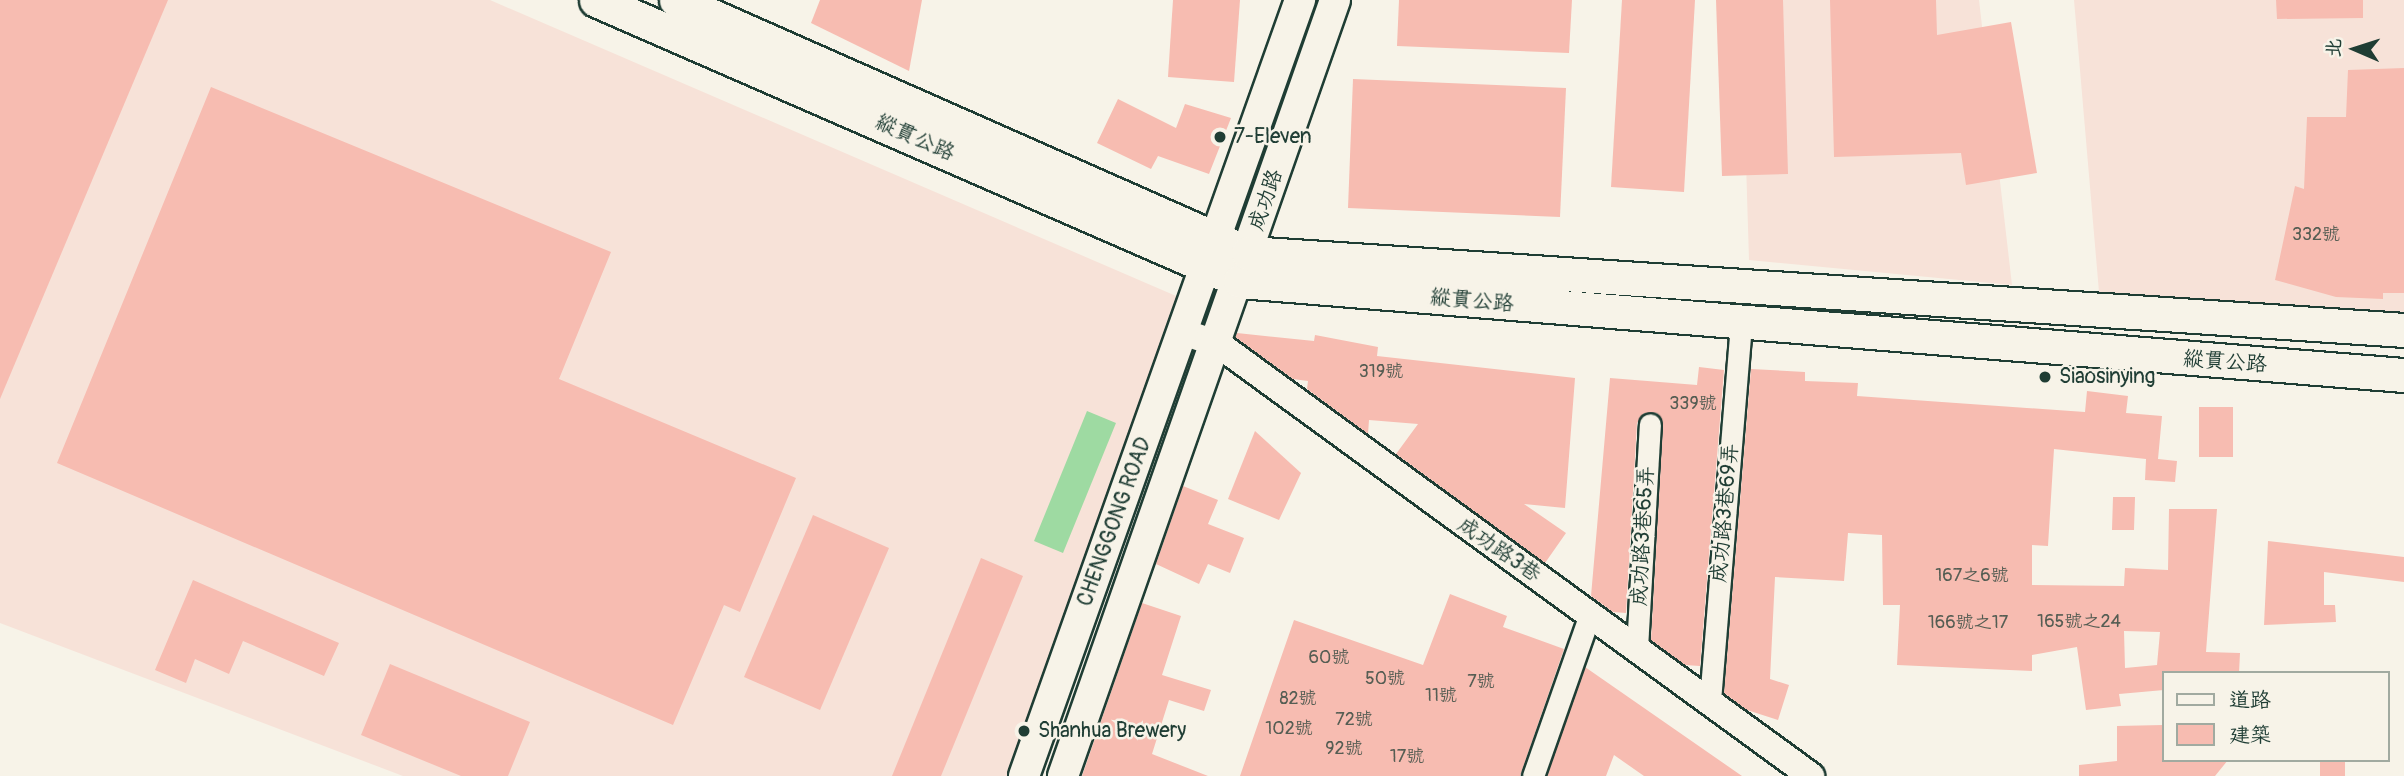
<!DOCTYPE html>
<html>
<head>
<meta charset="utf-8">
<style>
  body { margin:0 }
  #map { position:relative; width:2404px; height:776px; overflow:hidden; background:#f7f3e8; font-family:Pangolin,"LXGW WenKai TC",sans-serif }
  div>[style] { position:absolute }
  .built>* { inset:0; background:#f7e2d8 }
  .green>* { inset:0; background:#9edaa2 }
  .building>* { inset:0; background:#f7bcb1 }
  .roads { filter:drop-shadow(2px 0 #1f3d34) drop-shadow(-2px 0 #1f3d34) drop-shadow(0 2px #1f3d34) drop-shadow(0 -2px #1f3d34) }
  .minor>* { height:21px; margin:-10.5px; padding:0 10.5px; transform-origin:10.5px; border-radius:10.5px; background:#f7f3e8 }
  .tertiary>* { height:26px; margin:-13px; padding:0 13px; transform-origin:13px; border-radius:13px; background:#f7f3e8 }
  .secondary>* { height:30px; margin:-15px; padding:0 15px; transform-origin:15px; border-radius:15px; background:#f7f3e8 }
  .primary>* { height:33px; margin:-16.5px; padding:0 16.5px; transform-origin:16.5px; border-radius:16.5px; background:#f7f3e8 }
  .dots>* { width:19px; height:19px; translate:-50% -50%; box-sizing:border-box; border:4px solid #f7f3e8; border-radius:50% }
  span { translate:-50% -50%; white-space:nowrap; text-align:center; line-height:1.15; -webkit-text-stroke:5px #f7f3e8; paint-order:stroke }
  .number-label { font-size:18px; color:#555d53 }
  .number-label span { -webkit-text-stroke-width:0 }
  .poi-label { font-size:21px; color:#1f3d34 }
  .left { translate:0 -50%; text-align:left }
  .street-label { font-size:21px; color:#1f3d34 }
  .legend { position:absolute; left:2162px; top:671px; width:228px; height:91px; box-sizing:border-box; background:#f7f3e8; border:2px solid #a1aaa0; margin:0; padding:9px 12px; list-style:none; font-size:21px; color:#1f3d34 }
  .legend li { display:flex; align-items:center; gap:14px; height:35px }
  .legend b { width:35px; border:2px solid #a1aaa0 }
  .north { position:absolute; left:2320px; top:14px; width:70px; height:70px; -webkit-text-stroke:5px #f7f3e8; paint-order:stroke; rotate:273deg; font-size:19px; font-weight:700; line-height:28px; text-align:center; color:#1f3d34 }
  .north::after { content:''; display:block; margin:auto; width:24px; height:32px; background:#1f3d34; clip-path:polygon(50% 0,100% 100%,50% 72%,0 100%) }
</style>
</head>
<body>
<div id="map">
  <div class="built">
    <div style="clip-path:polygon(0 0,490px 0,1190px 302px,1008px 776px,403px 776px,0 623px)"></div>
    <div style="clip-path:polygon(1741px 0,1979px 0,2012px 285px,1749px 260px)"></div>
    <div style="clip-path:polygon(2074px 0,2404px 0,2404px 322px,2099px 292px)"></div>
  </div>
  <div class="green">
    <div style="clip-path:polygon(1087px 411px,1116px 423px,1063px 553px,1034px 541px)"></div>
  </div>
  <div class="building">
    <div style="clip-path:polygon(0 0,168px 0,0 399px)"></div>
    <div style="clip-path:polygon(820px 0,922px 0,909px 71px,811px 23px)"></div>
    <div style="clip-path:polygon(1173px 0,1240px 0,1234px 82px,1168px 77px)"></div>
    <div style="clip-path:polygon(1399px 0,1572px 0,1569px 53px,1397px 46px)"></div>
    <div style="clip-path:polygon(1622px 0,1695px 0,1684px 192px,1611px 187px)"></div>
    <div style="clip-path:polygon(1716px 0,1783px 0,1788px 174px,1722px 176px)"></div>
    <div style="clip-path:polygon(1830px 0,1936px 0,1937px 35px,2011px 22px,2037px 173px,1966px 185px,1961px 153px,1834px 157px)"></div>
    <div style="clip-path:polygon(2276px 0,2363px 0,2363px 18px,2277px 19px)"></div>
    <div style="clip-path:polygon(2404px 68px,2404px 293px,2383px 293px,2383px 299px,2336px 297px,2275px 280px,2295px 186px,2304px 189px,2307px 117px,2346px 117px,2348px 70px)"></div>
    <div style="clip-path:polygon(1353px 79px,1566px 88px,1560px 217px,1348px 208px)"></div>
    <div style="clip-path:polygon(211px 87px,611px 252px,559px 379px,796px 478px,740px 612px,724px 605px,673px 725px,57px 463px)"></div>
    <div style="clip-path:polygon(1118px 99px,1176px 128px,1185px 104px,1231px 118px,1209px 174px,1158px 156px,1151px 169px,1097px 143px)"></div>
    <div style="clip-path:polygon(1237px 333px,1314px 341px,1315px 335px,1378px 347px,1377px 356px,1575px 378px,1565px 508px,1524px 504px,1566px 533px,1545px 563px,1396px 454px,1418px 424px,1369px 420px,1368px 434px,1307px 389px,1308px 381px,1293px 379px,1235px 337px)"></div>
    <div style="clip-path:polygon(1699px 367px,1724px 370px,1700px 666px,1685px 665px,1651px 640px,1663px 425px,1657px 413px,1644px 413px,1637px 423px,1626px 613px,1613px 612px,1591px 596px,1610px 378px,1697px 385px)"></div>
    <div style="clip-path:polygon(evenodd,1751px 369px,1805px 372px,1805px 381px,1858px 383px,1857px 396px,2085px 412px,2087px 391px,2128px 396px,2126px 413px,2162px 416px,2158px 459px,2177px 461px,2175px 482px,2145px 480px,2146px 459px,2054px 449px,2048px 546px,2032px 545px,2032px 585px,2124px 586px,2125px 568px,2168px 570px,2169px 509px,2217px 509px,2206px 652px,2240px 653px,2239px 673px,2164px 673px,2164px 690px,2119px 694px,2121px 706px,2086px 710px,2077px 647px,2032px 655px,2032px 671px,1897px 665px,1900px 605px,1883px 605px,1882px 535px,1848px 533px,1844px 581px,1775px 577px,1770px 679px,1789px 685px,1778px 720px,1747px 710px,1724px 693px,1751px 369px,2124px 631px,2160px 632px,2157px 665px,2125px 668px,2124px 631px)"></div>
    <div style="clip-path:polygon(2199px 407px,2233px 407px,2233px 457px,2199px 457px)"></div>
    <div style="clip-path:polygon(1255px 431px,1301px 473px,1279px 520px,1228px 499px)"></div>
    <div style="clip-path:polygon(1183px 486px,1218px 500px,1208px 524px,1244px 538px,1230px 573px,1208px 564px,1199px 584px,1156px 564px)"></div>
    <div style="clip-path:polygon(2113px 497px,2135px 497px,2134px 530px,2112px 530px)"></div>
    <div style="clip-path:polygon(813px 515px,889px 548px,820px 710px,744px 677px)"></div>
    <div style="clip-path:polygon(2268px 541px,2404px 557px,2404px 582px,2324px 572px,2324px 605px,2335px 605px,2336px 622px,2264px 625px)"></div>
    <div style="clip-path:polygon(981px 558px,1023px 576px,941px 776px,892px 776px)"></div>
    <div style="clip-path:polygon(193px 580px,339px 643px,324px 676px,243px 641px,229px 674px,195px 659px,186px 683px,155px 670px)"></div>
    <div style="clip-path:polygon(1450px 594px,1507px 616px,1503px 627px,1564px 649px,1520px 776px,1240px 776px,1294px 620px,1423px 665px)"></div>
    <div style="clip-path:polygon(1142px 603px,1181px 616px,1162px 675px,1211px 690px,1204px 711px,1169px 700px,1152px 754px,1208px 776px,1082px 776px)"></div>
    <div style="clip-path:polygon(390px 664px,530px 722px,508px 776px,461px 776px,361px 735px)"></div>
    <div style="clip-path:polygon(1585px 667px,1742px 776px,1644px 776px,1614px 755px,1606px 776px,1547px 776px)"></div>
    <div style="clip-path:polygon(2163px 725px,2163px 760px,2228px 760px,2215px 776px,2079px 776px,2079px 765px,2117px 761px,2117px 726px)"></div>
    <div style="clip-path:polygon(2320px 760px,2345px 760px,2345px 776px,2320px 776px)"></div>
  </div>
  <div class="roads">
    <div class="minor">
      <div style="left:1637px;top:648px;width:224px;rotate:-86.7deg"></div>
      <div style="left:1710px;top:701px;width:377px;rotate:-85.3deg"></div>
      <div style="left:1533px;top:776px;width:172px;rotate:-70.6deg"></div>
    </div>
    <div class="tertiary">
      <div style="left:1183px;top:332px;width:37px;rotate:19deg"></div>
      <div style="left:1218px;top:344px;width:734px;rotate:36.07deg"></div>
    </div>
    <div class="secondary">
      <div style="left:1024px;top:776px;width:824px;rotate:-70.42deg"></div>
      <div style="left:1063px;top:776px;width:822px;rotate:-70.68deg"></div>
    </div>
    <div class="primary">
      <div style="left:596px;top:0;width:703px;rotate:23.57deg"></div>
      <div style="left:1240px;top:281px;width:1168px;rotate:4.62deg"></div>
      <div style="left:676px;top:0;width:625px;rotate:23.86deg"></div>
      <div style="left:1248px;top:253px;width:1159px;rotate:3.81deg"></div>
    </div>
  </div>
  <div class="dots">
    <div style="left:1220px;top:137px;background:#1f3d34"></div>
    <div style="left:2045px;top:377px;background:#1f3d34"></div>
    <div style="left:1024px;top:731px;background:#1f3d34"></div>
  </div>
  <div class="number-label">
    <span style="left:2316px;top:235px">332號</span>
    <span style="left:1381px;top:372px">319號</span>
    <span style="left:1693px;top:404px">339號</span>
    <span style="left:1972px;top:576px">167之6號</span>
    <span style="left:2079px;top:622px">165號之24</span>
    <span style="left:1968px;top:623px">166號之17</span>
    <span style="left:1329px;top:658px">60號</span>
    <span style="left:1385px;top:679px">50號</span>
    <span style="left:1481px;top:682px">7號</span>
    <span style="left:1441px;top:696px">11號</span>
    <span style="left:1298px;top:699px">82號</span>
    <span style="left:1354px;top:720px">72號</span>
    <span style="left:1289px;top:729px">102號</span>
    <span style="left:1344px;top:749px">92號</span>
    <span style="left:1407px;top:757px">17號</span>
  </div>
  <div class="poi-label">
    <span class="left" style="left:1234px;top:137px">7-Eleven</span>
    <span class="left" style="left:2059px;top:377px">Siaosinying</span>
    <span class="left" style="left:1038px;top:731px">Shanhua Brewery</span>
  </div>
  <div class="street-label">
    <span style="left:915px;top:138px;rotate:24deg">縱貫公路</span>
    <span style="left:1266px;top:200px;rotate:-71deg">成功路</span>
    <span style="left:1472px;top:301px;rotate:5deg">縱貫公路</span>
    <span style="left:2225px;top:362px;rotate:4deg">縱貫公路</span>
    <span style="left:1725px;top:513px;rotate:-85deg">成功路3巷69弄</span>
    <span style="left:1115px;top:522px;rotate:-70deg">CHENGGONG ROAD</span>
    <span style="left:1643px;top:536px;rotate:-87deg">成功路3巷65弄</span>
    <span style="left:1499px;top:550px;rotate:35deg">成功路3巷</span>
  </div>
  <ul class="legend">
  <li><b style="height:9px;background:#f7f3e8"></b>道路</li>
  <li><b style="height:19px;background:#f7bcb1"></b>建築</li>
  </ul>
  <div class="north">北</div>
</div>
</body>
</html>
